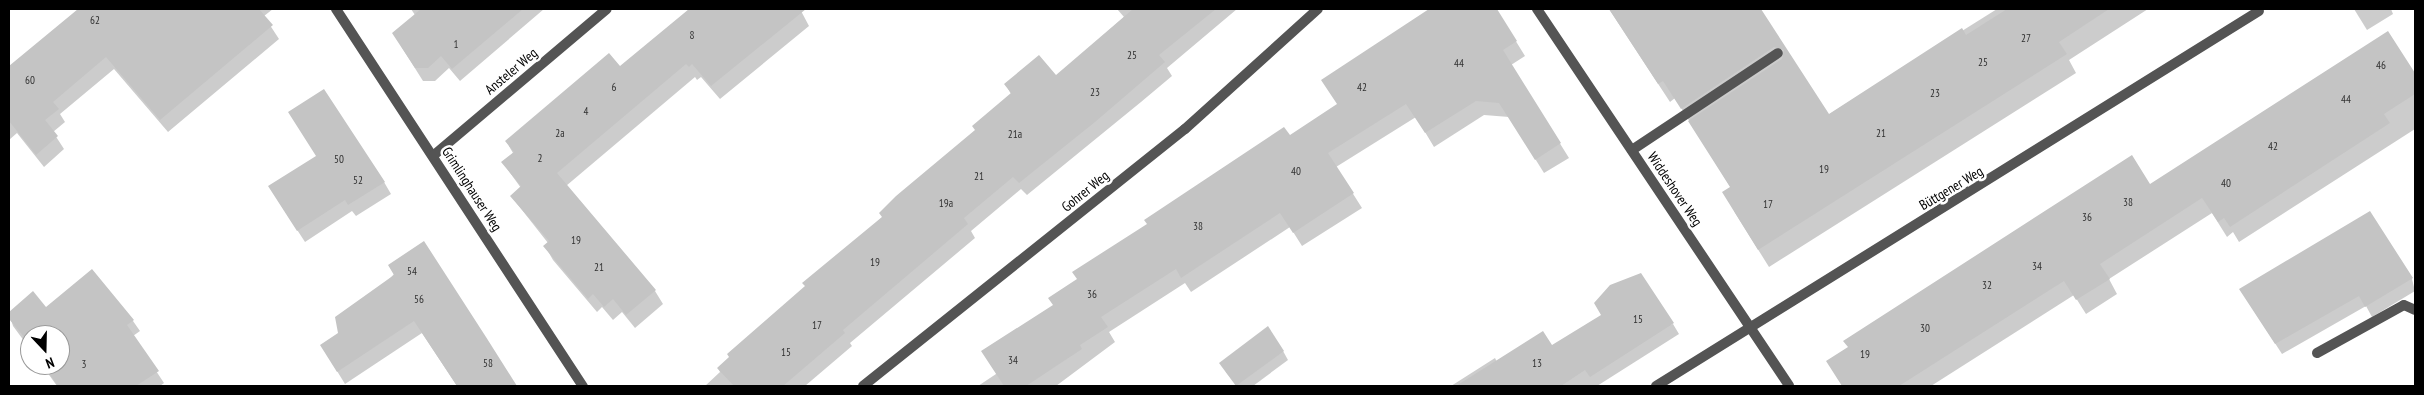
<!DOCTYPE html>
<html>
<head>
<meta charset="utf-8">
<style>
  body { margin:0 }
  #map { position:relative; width:2424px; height:395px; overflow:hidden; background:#fff; font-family:"PT Sans Narrow",sans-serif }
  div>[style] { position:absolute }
  .shadow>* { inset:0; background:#0003 }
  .building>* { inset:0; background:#c4c4c4 }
  .lane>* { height:10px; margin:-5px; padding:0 5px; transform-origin:5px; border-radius:5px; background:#545454 }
  .street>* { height:10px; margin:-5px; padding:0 5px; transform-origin:5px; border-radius:5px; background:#545454 }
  span { translate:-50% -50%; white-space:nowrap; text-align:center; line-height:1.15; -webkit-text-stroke:5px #fff; paint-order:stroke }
  .number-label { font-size:11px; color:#313131 }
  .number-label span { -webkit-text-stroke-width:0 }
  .street-label { font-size:14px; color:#000 }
  .frame { position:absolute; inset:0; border:10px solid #000; pointer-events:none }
  .north { position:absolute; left:20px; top:325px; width:50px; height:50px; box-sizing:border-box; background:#fff; border:1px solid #999; border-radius:50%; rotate:159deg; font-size:14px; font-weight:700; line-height:20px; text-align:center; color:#000 }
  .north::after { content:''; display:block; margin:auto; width:18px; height:22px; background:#000; clip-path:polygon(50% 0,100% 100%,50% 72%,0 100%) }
</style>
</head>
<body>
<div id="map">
  <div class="shadow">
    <div style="clip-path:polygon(79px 9px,273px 9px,264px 16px,279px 39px,168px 132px,114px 69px,60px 114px,65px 122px,53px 132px,64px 149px,44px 167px,17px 133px,9px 140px,9px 67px)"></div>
    <div style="clip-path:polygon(411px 9px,544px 9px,460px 81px,449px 68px,435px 81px,423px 81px,401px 46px,415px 15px)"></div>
    <div style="clip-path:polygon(691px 9px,698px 9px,714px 28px,736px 9px,800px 9px,809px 26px,720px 99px,701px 77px,697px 80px,695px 77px,566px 186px,655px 291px,663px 304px,635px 328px,622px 312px,613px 320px,602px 307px,597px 312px,553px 260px,545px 246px,548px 243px,511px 196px,521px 188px,503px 163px,513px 153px,506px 141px,620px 68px)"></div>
    <div style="clip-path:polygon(1117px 9px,1237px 9px,1167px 68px,1172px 76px,1141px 102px,1027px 195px,1021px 189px,971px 231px,975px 238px,850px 343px,852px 346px,805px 386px,705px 386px,720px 372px,718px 368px,976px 131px,1011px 94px,1006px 85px,1056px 77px,1124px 17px)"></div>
    <div style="clip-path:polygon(1433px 9px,1496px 9px,1525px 56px,1511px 65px,1569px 158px,1544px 173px,1509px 117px,1484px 115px,1434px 147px,1416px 117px,1336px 167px,1362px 208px,1302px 246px,1290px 227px,1191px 292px,1185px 283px,1109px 332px,1115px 342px,1056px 386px,978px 386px,996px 374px,1054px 305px,1338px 104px,1323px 80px)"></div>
    <div style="clip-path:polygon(1609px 9px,1647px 9px,1670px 44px,1725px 9px,1760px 9px,1828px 115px,1997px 9px,2148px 9px,2069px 60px,2076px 73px,1769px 267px,1734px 211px,1731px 188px,1675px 98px,1670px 102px)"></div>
    <div style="clip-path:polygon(2354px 9px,2391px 9px,2393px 14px,2367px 30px)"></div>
    <div style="clip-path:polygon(2388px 33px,2415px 75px,2415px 129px,2239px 242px,2233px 232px,2227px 237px,2212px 213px,2109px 279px,2117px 294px,2086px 314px,2074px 295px,1931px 386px,1843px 386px,1836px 376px,2150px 186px)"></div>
    <div style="clip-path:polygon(384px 182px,391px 194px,356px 216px,352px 211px,305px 242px,277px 199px)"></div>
    <div style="clip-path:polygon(2370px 213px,2412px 279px,2415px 291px,2372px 317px,2366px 306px,2282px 354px,2247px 300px)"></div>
    <div style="clip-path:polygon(423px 243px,516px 386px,457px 386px,422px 333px,345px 384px,329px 358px,339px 333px)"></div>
    <div style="clip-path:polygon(92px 270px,133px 321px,140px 331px,133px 336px,164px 383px,160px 386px,57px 386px,42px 365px,60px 365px,60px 335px,30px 335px,30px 349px,13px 326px,9px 313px,33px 293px,46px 308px)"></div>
    <div style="clip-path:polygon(1673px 324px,1679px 334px,1597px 386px,1451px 386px,1495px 358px,1497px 362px,1552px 347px)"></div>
    <div style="clip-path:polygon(1283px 351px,1288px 360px,1253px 386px,1237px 386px,1226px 372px)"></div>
  </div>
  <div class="building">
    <div style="clip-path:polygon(78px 9px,259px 9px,273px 25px,160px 120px,106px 57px,53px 102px,59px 109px,45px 120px,58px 136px,36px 155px,9px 121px,9px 66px)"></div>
    <div style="clip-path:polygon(421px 9px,523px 9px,452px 69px,441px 56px,428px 68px,415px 68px,392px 33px)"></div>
    <div style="clip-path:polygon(689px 9px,806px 9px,711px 86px,692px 64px,689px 67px,686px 64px,557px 173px,656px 290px,626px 315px,613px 299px,604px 307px,593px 294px,588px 299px,543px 246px,549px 241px,510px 196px,521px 186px,501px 162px,514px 152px,505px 141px,609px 53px,620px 66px)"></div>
    <div style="clip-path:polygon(1133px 9px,1216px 9px,1159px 55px,1165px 62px,1095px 122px,1019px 183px,1013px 177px,964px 218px,968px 224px,843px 330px,845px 333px,783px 386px,734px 386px,717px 368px,729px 357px,727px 354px,805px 286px,802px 283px,882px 217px,879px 213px,896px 196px,975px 130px,972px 126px,1011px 93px,1004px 84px,1039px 55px,1056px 75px)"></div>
    <div style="clip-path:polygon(1429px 9px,1497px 9px,1517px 41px,1503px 50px,1561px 143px,1535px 160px,1499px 103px,1476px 101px,1425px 133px,1406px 104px,1328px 153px,1354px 193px,1293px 233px,1280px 213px,1181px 278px,1176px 269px,1101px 317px,1108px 327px,1080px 345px,1082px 349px,1026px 386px,1004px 386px,981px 351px,1053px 305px,1048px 298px,1077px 279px,1072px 272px,1147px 224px,1144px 220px,1284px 127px,1290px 135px,1337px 104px,1321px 80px)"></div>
    <div style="clip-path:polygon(1609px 9px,1761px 9px,1829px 114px,1962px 28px,1966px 35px,2007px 9px,2109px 9px,2059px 42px,2067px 54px,1758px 250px,1722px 192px,1730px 187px,1688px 121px,1782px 59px,1784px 50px,1774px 47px,1681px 109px,1663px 81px,1658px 84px)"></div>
    <div style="clip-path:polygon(2388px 31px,2415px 73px,2415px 94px,2384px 114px,2390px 123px,2230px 227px,2224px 218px,2218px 222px,2202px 198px,2100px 264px,2110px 279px,2076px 300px,2064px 281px,1899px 386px,1842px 386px,1826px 361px,1848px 347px,1843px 341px,2132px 155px,2150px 184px)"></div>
    <div style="clip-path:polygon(324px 89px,385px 182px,348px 205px,345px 200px,297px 231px,268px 186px,316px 156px,288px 112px)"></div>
    <div style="clip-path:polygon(2370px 211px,2413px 278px,2365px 307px,2359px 296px,2275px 344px,2239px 289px)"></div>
    <div style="clip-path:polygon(424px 241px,486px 337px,517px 386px,457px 386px,414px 321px,337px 372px,320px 345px,338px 333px,335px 317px,394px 275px,388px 265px)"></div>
    <div style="clip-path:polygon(92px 269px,134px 320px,127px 325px,159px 371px,136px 386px,58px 386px,43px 365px,60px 365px,60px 335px,30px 335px,30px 344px,9px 319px,9px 312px,33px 291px,46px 307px)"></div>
    <div style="clip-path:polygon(1641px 273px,1674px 323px,1590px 377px,1585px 370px,1561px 386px,1456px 386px,1543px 331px,1552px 345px,1601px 315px,1594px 303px,1610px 285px)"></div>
    <div style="clip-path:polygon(1268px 326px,1284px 351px,1236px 386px,1219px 363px)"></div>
  </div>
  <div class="lane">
    <div style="left:1632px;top:150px;width:175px;rotate:-33.6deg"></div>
    <div style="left:2317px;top:353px;width:99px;rotate:-28.9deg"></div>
    <div style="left:2404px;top:305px;width:12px;rotate:24deg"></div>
  </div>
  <div class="street">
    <div style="left:336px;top:9px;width:451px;rotate:56.8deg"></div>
    <div style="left:1537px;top:9px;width:453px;rotate:56.2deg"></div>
    <div style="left:434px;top:155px;width:226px;rotate:-40.2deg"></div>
    <div style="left:863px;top:386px;width:412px;rotate:-38.6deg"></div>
    <div style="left:1185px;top:129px;width:179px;rotate:-42.1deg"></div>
    <div style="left:1656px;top:386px;width:710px;rotate:-31.88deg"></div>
  </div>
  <div class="number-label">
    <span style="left:95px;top:20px">62</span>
    <span style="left:692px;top:35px">8</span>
    <span style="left:2026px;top:38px">27</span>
    <span style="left:456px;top:44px">1</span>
    <span style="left:1132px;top:55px">25</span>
    <span style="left:1983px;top:62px">25</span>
    <span style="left:1459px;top:63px">44</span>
    <span style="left:2381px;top:65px">46</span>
    <span style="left:30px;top:80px">60</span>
    <span style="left:614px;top:87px">6</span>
    <span style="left:1362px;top:87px">42</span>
    <span style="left:1095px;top:92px">23</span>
    <span style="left:1935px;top:93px">23</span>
    <span style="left:2346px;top:99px">44</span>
    <span style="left:586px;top:111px">4</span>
    <span style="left:560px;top:133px">2a</span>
    <span style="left:1881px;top:133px">21</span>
    <span style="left:1015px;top:134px">21a</span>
    <span style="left:2273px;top:146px">42</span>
    <span style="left:540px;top:158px">2</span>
    <span style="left:339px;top:159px">50</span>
    <span style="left:1824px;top:169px">19</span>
    <span style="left:1296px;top:171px">40</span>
    <span style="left:979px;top:176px">21</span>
    <span style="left:358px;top:180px">52</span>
    <span style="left:2226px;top:183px">40</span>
    <span style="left:2128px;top:202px">38</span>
    <span style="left:946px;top:203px">19a</span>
    <span style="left:1768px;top:204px">17</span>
    <span style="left:2087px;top:217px">36</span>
    <span style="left:1198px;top:226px">38</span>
    <span style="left:576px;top:240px">19</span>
    <span style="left:875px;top:262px">19</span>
    <span style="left:2037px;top:266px">34</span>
    <span style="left:599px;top:267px">21</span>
    <span style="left:412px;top:271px">54</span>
    <span style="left:1987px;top:285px">32</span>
    <span style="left:1092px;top:294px">36</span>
    <span style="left:419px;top:299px">56</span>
    <span style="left:1638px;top:319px">15</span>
    <span style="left:817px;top:325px">17</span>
    <span style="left:1925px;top:328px">30</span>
    <span style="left:786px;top:352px">15</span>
    <span style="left:1865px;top:354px">19</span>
    <span style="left:1013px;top:360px">34</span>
    <span style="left:488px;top:363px">58</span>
    <span style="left:1537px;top:363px">13</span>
    <span style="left:84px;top:364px">3</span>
  </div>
  <div class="street-label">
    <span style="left:511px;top:71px;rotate:-40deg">Ansteler Weg</span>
    <span style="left:1951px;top:188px;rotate:-31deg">Büttgener Weg</span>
    <span style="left:472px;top:189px;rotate:57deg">Grimlinghauser Weg</span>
    <span style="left:1675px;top:189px;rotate:56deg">Widdeshover Weg</span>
    <span style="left:1085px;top:191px;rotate:-39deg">Gohrer Weg</span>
  </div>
  <div class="frame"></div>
  <div class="north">N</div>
</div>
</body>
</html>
